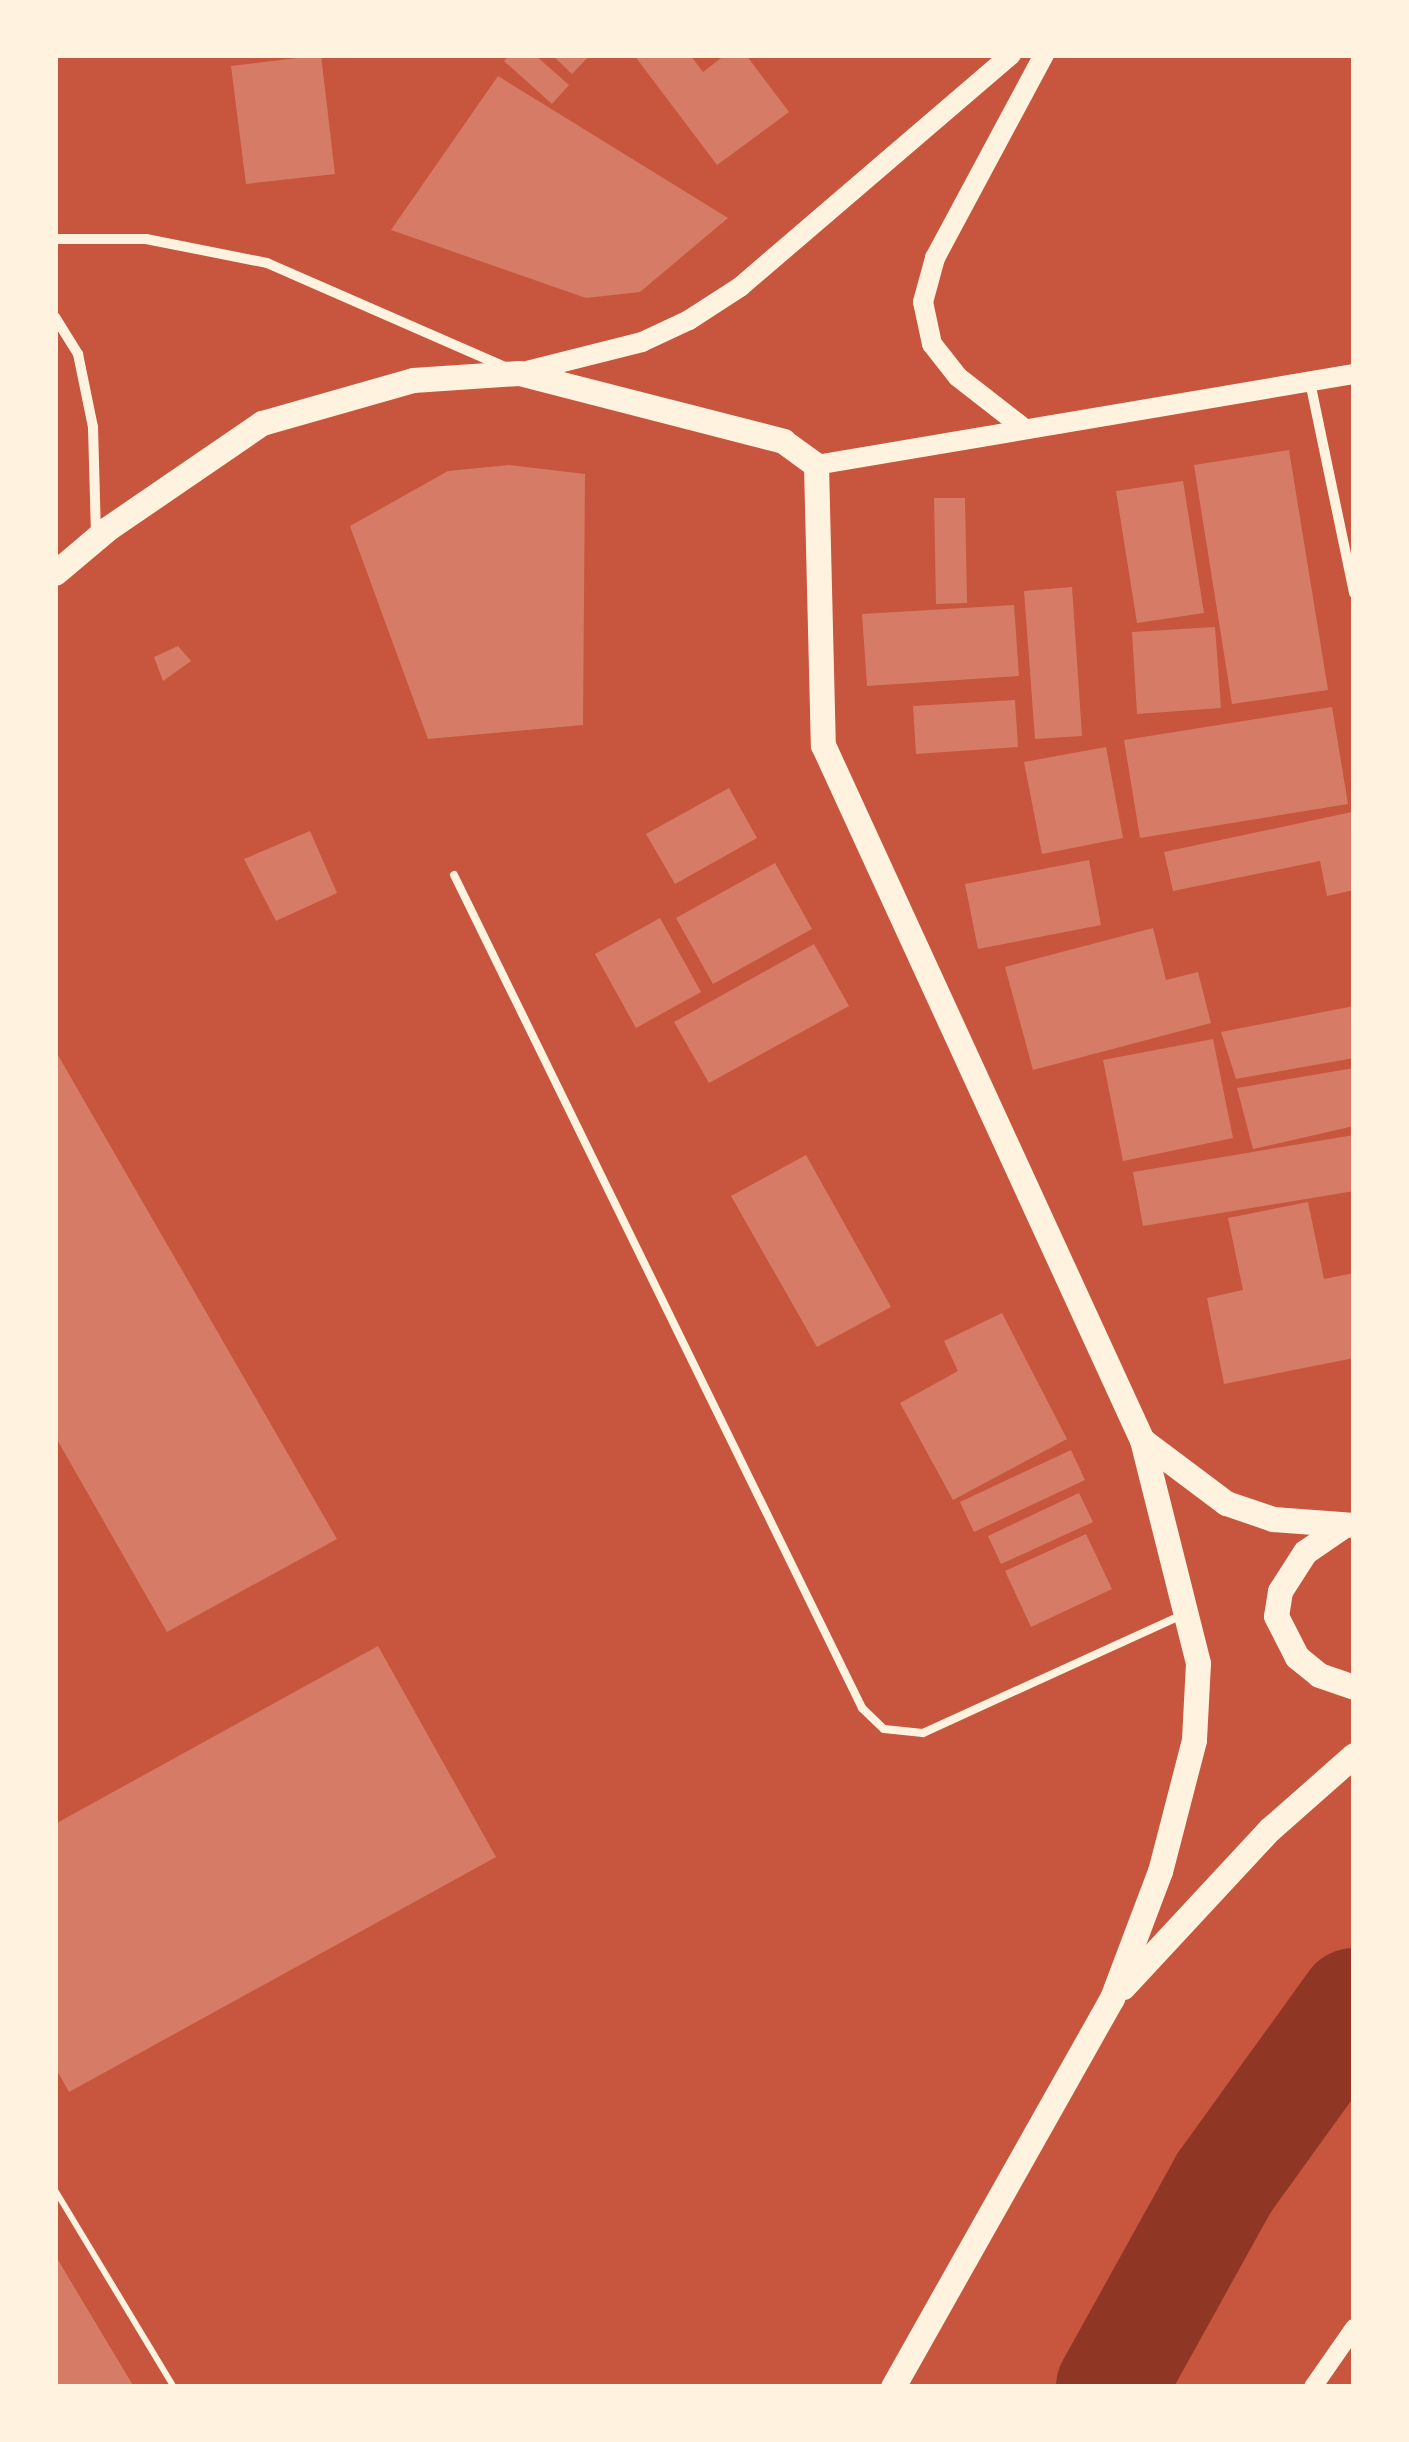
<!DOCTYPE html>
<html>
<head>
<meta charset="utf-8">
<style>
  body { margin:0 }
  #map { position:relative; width:1409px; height:2442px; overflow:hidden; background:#c8553d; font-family:Poppins,sans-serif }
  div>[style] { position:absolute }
  .river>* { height:110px; margin:-55px; padding:0 55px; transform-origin:55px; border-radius:55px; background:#8f3625 }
  .building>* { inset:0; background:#d67c66 }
  .path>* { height:6px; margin:-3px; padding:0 3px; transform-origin:3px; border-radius:3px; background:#fff3e0 }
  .service>* { height:8px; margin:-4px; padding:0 4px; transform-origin:4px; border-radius:4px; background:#fff3e0 }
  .minor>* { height:10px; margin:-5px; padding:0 5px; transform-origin:5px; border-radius:5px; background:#fff3e0 }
  .tertiary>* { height:18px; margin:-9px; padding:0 9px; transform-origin:9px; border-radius:9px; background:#fff3e0 }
  .secondary>* { height:20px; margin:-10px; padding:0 10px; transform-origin:10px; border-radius:10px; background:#fff3e0 }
  .primary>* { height:25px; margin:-12.5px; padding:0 12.5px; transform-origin:12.5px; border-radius:12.5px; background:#fff3e0 }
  span { translate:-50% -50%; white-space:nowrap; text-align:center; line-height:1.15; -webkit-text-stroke:10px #fff3e0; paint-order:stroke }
  .frame { position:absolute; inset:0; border:58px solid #fff3e0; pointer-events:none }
</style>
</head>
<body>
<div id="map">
  <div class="river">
    <div style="left:1111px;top:2387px;width:233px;rotate:-61deg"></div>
    <div style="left:1224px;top:2183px;width:222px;rotate:-54.2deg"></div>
  </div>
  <div class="building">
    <div style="clip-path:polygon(321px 55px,335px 174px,246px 184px,231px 66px)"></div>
    <div style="clip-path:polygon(510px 55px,535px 55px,569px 85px,552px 104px,504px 61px)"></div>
    <div style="clip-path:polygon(552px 55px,590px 55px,572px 74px)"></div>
    <div style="clip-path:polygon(634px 55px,690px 55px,703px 72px,725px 55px,746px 55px,789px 112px,717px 165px)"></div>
    <div style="clip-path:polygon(498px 76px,728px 218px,640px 292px,586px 298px,391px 230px)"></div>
    <div style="clip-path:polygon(1289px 450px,1328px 690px,1232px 704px,1194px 465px)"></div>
    <div style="clip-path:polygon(509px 465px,585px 474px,583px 725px,428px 739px,350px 526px,448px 471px)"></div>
    <div style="clip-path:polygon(1183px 481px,1204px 613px,1137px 623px,1116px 491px)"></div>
    <div style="clip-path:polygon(934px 498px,965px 498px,967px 603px,936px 604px)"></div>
    <div style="clip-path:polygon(1072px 587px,1082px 736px,1035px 739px,1024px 591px)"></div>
    <div style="clip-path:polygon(1014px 605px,1019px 676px,867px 686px,862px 614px)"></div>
    <div style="clip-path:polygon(1215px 627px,1221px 708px,1137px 714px,1132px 632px)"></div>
    <div style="clip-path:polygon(178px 646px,191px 661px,163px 681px,154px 657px)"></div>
    <div style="clip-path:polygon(1015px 700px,1018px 747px,916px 754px,913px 706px)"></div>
    <div style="clip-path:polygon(1332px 707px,1348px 804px,1140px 838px,1124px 740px)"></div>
    <div style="clip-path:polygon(1106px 747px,1123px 838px,1042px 854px,1024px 762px)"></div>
    <div style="clip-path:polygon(729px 788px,757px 838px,675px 884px,646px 834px)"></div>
    <div style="clip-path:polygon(1352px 812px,1354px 890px,1327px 896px,1320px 861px,1173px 891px,1164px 852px)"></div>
    <div style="clip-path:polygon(310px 831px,337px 893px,276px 921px,244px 859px)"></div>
    <div style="clip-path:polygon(1089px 860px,1101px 925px,978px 949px,965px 884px)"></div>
    <div style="clip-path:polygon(775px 863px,812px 929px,713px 984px,676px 918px)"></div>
    <div style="clip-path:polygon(660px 918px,701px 992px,636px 1028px,595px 954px)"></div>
    <div style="clip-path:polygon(1153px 928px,1166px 980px,1198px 972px,1211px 1023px,1033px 1070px,1005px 967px)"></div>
    <div style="clip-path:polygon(814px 944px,849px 1006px,709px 1083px,674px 1022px)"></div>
    <div style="clip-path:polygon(1354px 1006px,1354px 1058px,1236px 1079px,1221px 1032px)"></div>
    <div style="clip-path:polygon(1213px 1039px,1233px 1138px,1123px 1161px,1103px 1060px)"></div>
    <div style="clip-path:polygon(55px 1050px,337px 1539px,167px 1632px,55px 1436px)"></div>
    <div style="clip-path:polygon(1354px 1068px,1354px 1126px,1253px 1149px,1237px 1088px)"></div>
    <div style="clip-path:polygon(1354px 1135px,1354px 1191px,1143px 1226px,1133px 1172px)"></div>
    <div style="clip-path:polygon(806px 1155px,891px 1307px,817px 1347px,731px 1196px)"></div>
    <div style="clip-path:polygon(1308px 1202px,1324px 1279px,1354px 1273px,1354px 1358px,1224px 1384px,1207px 1298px,1243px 1290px,1228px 1218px)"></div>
    <div style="clip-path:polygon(1002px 1313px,1067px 1439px,953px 1500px,900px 1403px,958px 1371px,944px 1341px)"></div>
    <div style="clip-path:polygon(1071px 1450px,1085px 1480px,974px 1532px,960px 1502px)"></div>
    <div style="clip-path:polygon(1079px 1493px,1093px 1522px,1001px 1564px,988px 1536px)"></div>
    <div style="clip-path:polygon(1086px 1534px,1112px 1589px,1031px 1627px,1005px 1571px)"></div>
    <div style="clip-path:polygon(378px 1646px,496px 1857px,69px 2092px,55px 2067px,55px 1824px)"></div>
    <div style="clip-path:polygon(55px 2255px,134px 2387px,55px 2387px)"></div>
  </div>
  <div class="path">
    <div style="left:55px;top:2190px;width:230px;rotate:58.9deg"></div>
  </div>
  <div class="service">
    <div style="left:454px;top:875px;width:928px;rotate:63.9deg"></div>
    <div style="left:862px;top:1708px;width:30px;rotate:44deg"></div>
    <div style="left:884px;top:1729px;width:39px;rotate:6deg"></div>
    <div style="left:923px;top:1733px;width:282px;rotate:-24.5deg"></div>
  </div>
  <div class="minor">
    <div style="left:55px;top:239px;width:91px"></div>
    <div style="left:146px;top:239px;width:123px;rotate:11.2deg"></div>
    <div style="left:267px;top:263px;width:260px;rotate:23.6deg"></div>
    <div style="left:55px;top:317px;width:44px;rotate:58.1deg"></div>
    <div style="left:78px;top:354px;width:75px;rotate:78.4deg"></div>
    <div style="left:93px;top:427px;width:105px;rotate:88.4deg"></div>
    <div style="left:1310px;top:382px;width:216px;rotate:78.2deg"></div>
  </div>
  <div class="tertiary">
    <div style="left:1313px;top:2387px;width:72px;rotate:-55.2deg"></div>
  </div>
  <div class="secondary">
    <div style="left:519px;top:373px;width:127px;rotate:-14.1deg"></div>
    <div style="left:642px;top:342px;width:52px;rotate:-25.1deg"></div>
    <div style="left:689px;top:320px;width:61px;rotate:-32.9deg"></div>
    <div style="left:740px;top:287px;width:357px;rotate:-40.6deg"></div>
    <div style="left:1021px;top:426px;width:80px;rotate:-142.1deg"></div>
    <div style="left:958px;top:377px;width:42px;rotate:-128.2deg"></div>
    <div style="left:932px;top:344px;width:43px;rotate:-102.1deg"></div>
    <div style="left:923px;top:302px;width:46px;rotate:-74.7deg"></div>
    <div style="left:935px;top:258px;width:230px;rotate:-61.8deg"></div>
    <div style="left:816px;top:465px;width:546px;rotate:-9.6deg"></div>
  </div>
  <div class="primary">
    <div style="left:55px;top:573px;width:68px;rotate:-40.2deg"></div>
    <div style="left:107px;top:529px;width:188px;rotate:-34.4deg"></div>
    <div style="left:262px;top:423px;width:157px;rotate:-15.9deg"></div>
    <div style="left:413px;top:380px;width:106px;rotate:-3.8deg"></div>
    <div style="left:519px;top:373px;width:273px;rotate:14.4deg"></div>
    <div style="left:783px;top:441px;width:41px;rotate:36deg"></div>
    <div style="left:816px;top:465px;width:280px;rotate:88.6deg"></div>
    <div style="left:823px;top:745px;width:765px;rotate:65.35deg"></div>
    <div style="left:1142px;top:1440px;width:230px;rotate:75.9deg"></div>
    <div style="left:1198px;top:1663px;width:77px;rotate:93deg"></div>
    <div style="left:1194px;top:1740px;width:135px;rotate:104.5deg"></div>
    <div style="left:1160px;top:1871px;width:136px;rotate:110.7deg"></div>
    <div style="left:1112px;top:1998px;width:446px;rotate:119.4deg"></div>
    <div style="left:1142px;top:1440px;width:105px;rotate:36.9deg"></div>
    <div style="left:1226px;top:1503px;width:50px;rotate:18.8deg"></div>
    <div style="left:1273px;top:1519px;width:81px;rotate:4.2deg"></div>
    <div style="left:1340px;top:1528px;width:42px;rotate:145.6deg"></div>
    <div style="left:1305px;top:1552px;width:46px;rotate:122.7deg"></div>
    <div style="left:1280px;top:1591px;width:25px;rotate:99deg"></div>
    <div style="left:1276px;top:1616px;width:46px;rotate:62.9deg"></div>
    <div style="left:1297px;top:1657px;width:28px;rotate:39deg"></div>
    <div style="left:1319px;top:1675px;width:37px;rotate:19deg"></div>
    <div style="left:1123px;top:1987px;width:216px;rotate:-47.1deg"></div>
    <div style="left:1270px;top:1829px;width:112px;rotate:-41.4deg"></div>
  </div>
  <div class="frame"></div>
</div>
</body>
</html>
